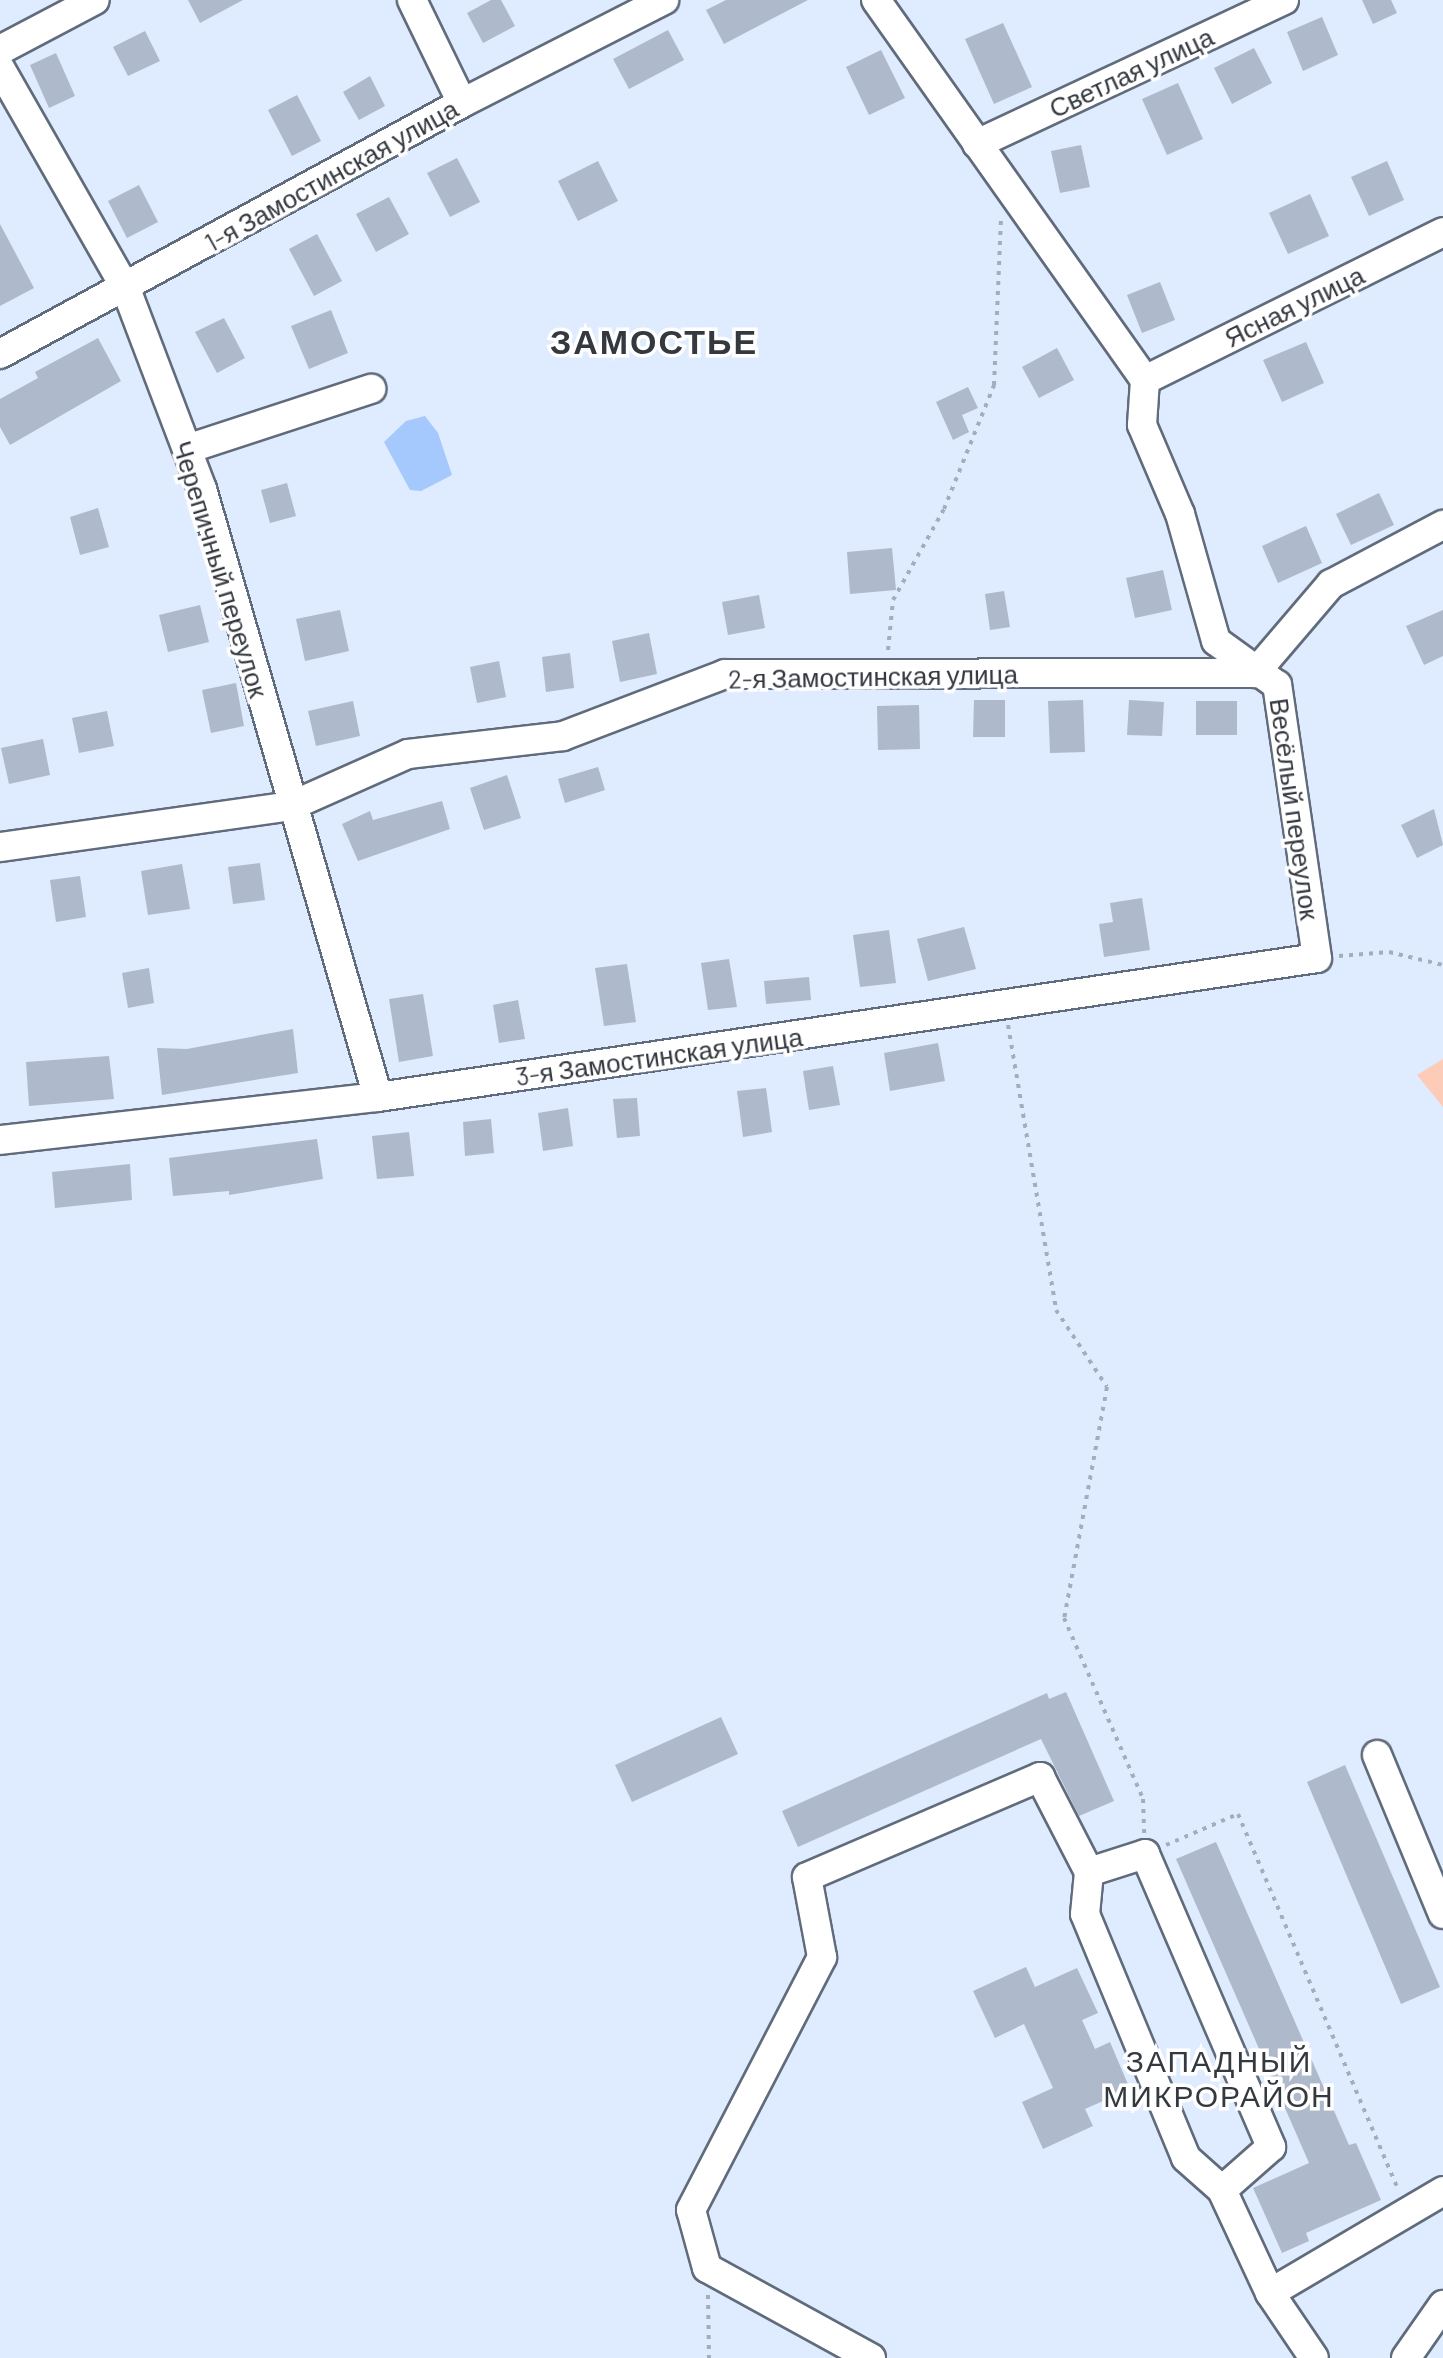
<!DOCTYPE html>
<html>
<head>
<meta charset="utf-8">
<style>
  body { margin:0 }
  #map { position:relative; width:1443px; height:2358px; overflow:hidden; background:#dfebfe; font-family:Barlow,sans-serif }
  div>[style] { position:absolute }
  .green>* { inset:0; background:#fdccb8 }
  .water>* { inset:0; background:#a5c8fd }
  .building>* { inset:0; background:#aebacb }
  .path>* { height:4px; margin-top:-2px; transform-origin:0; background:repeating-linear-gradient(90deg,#a4adbc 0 4px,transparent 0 10px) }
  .roads { filter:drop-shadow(2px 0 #606b7b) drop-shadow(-2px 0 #606b7b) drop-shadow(0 2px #606b7b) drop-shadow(0 -2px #606b7b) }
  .minor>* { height:28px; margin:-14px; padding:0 14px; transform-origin:14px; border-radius:14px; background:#fff }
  span { translate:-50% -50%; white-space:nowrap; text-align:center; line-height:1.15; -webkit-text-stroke:7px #fff; paint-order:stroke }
  .street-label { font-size:26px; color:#34383f }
  .quarter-label { font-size:30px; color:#34383f; letter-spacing:2px }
  .district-label { font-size:34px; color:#34383f; font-weight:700; letter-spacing:2px }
</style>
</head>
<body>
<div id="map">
  <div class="green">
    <div style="clip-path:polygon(1443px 1059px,1443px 1107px,1417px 1075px)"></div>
  </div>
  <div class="water">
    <div style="clip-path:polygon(425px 416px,438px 433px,452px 475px,421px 491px,410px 490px,384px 442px,406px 421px)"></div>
  </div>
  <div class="building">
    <div style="clip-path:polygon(188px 0,243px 0,200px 23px)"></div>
    <div style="clip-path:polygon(491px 0,501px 0,515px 26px,483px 43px,467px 13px)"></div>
    <div style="clip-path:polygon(726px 0,808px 0,724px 44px,706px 10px)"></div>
    <div style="clip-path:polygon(1362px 0,1391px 0,1397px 13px,1373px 24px)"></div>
    <div style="clip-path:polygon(1322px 17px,1338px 55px,1303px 71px,1287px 32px)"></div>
    <div style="clip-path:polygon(1003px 23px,1032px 87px,994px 104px,965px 39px)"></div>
    <div style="clip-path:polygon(668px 30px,684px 60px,629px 89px,613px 59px)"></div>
    <div style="clip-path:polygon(145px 31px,160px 61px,128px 76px,113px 47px)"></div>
    <div style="clip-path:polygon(1254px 48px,1272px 83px,1232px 104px,1214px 68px)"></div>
    <div style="clip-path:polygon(881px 50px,905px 98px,869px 115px,846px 67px)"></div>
    <div style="clip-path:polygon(56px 53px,75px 96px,49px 108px,30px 65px)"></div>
    <div style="clip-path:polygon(370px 76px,385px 106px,359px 120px,343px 92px)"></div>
    <div style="clip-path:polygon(1178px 83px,1203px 139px,1167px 155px,1142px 99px)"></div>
    <div style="clip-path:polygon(297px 95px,321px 141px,292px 156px,268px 110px)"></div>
    <div style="clip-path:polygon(1081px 145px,1090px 187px,1060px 193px,1051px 151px)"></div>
    <div style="clip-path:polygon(457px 158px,480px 202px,450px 217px,427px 173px)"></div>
    <div style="clip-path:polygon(598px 161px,618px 201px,578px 221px,558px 181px)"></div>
    <div style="clip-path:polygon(1387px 161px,1404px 200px,1369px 216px,1351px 177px)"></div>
    <div style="clip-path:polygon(139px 185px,158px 222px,127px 238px,108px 201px)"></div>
    <div style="clip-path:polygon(1310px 194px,1329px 236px,1288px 254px,1269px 213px)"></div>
    <div style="clip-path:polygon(389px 197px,409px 234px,376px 252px,356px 214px)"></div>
    <div style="clip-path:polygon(0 224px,34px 288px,0 306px)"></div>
    <div style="clip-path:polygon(317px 234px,342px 281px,314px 296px,289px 249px)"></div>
    <div style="clip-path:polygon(1160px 282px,1175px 320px,1142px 333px,1127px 295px)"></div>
    <div style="clip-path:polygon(331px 310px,348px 353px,309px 369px,291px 326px)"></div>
    <div style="clip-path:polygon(224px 318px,245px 358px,217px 373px,195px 332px)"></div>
    <div style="clip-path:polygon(98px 338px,121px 381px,10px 445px,0 427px,0 399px,38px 378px,35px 372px)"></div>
    <div style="clip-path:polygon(1306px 342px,1324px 383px,1282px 402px,1263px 360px)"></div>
    <div style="clip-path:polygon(1057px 348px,1074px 380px,1039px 398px,1022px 367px)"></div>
    <div style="clip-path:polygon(968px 387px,978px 408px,962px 415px,969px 432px,953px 440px,936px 402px)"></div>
    <div style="clip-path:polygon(287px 483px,296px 516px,270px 523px,261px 490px)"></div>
    <div style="clip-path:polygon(1379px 493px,1394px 525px,1351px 545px,1336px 514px)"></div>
    <div style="clip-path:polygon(98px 508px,109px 547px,80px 555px,70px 517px)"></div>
    <div style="clip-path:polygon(1306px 526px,1322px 563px,1278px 583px,1262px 546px)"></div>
    <div style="clip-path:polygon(892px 548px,896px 590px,850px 594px,847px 552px)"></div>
    <div style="clip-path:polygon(1163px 570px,1172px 610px,1135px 618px,1126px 578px)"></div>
    <div style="clip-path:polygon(1004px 591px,1010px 627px,990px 630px,985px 594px)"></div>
    <div style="clip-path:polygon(759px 595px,765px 628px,728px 635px,722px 602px)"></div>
    <div style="clip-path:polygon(200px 605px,209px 642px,168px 652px,159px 615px)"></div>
    <div style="clip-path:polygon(340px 610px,349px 651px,305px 661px,296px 619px)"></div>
    <div style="clip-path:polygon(1443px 610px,1443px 656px,1424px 665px,1406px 626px)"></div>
    <div style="clip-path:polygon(649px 633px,657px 674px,620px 682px,612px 641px)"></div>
    <div style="clip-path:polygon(570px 653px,574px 688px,546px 692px,542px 657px)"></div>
    <div style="clip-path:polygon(499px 661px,506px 697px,477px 703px,470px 667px)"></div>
    <div style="clip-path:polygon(236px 683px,244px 726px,211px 733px,202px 690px)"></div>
    <div style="clip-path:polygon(974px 700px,1005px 700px,1005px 737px,973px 737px)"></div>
    <div style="clip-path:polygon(1083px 700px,1085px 752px,1050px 753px,1048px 701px)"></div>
    <div style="clip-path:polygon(1129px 700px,1164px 702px,1162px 736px,1127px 735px)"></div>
    <div style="clip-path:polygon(353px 701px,360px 736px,316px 746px,308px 711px)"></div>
    <div style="clip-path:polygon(1196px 701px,1237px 701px,1237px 735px,1196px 735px)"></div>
    <div style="clip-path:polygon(919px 705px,920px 749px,878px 750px,877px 706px)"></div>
    <div style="clip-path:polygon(107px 711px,114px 746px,79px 753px,72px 718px)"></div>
    <div style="clip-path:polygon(43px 739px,50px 775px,9px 784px,1px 748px)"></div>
    <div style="clip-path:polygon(598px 767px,605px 790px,565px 803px,558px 779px)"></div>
    <div style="clip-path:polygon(507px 775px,521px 818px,484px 830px,470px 788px)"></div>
    <div style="clip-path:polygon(442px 801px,450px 829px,358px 861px,342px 824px,370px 811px,373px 820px)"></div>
    <div style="clip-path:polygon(1434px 809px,1443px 845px,1417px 858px,1401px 825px)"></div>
    <div style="clip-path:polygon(260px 863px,265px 900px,233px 904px,228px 867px)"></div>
    <div style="clip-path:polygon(182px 864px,190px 909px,148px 915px,141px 871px)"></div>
    <div style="clip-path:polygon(80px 876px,86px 917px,56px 922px,50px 880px)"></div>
    <div style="clip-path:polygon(1142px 898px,1150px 950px,1104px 957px,1099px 924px,1113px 922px,1110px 903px)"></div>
    <div style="clip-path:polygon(964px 927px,976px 969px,928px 981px,917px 939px)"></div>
    <div style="clip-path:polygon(889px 930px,896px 983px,860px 987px,853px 935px)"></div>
    <div style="clip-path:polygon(729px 959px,737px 1007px,708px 1010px,701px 963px)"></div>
    <div style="clip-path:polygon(627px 964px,636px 1022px,604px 1026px,595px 968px)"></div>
    <div style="clip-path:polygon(149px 968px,154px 1003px,128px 1008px,122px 973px)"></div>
    <div style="clip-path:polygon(809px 977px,811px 1000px,766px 1004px,764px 981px)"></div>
    <div style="clip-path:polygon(423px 994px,433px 1056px,399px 1062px,389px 999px)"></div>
    <div style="clip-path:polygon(518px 1000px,525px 1039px,499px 1043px,493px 1005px)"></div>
    <div style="clip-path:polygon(293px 1029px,298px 1073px,162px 1095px,157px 1048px,187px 1049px)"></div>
    <div style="clip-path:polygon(938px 1043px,945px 1081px,890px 1091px,884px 1053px)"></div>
    <div style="clip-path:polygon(109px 1056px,114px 1099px,29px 1106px,26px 1062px)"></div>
    <div style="clip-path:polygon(833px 1066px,840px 1105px,809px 1110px,803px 1071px)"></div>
    <div style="clip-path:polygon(766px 1088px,772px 1132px,743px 1137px,737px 1091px)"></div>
    <div style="clip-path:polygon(637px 1098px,640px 1136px,617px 1138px,613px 1099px)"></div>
    <div style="clip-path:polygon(568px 1108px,573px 1146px,543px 1151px,538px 1113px)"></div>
    <div style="clip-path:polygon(491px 1119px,494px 1153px,465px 1156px,463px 1122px)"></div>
    <div style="clip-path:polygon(409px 1132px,414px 1176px,377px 1179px,372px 1136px)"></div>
    <div style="clip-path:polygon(317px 1139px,323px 1179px,229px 1195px,229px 1191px,173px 1196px,169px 1158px)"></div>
    <div style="clip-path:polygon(130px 1164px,132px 1200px,55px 1208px,52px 1172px)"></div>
    <div style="clip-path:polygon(1066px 1692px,1114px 1801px,1079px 1816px,1041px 1739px,798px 1847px,782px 1811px,1047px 1693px,1049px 1699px)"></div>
    <div style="clip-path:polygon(721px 1717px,738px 1754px,632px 1802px,615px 1765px)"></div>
    <div style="clip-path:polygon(1345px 1765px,1440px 1987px,1401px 2004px,1307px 1782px)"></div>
    <div style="clip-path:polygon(1216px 1842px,1349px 2145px,1356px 2143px,1381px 2200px,1306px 2233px,1309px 2241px,1282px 2253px,1253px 2188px,1309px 2163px,1176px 1859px)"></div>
    <div style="clip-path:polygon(1026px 1967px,1035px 1987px,1077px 1968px,1098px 2013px,1082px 2020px,1095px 2049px,1110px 2042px,1130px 2089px,1085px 2109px,1093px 2126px,1043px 2149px,1022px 2102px,1053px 2088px,1024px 2024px,995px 2038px,973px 1991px)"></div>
  </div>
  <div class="path">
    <div style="left:888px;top:650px;width:50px;rotate:-84.3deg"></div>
    <div style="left:893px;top:600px;width:104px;rotate:-60.7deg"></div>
    <div style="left:944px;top:509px;width:134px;rotate:-68deg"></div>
    <div style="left:994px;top:385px;width:167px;rotate:-87.6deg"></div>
    <div style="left:1339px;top:956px;width:50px;rotate:-4.6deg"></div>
    <div style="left:1389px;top:952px;width:56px;rotate:13.5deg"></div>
    <div style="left:1008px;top:1025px;width:289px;rotate:80.4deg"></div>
    <div style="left:1056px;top:1310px;width:92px;rotate:56.5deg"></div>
    <div style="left:1107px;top:1387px;width:235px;rotate:100.5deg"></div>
    <div style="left:1064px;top:1618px;width:197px;rotate:66.4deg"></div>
    <div style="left:1143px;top:1799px;width:34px;rotate:88deg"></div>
    <div style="left:1166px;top:1845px;width:78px;rotate:-23.3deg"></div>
    <div style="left:1238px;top:1814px;width:409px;rotate:66.9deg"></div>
    <div style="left:708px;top:2295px;width:63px;rotate:89.1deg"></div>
  </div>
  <div class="roads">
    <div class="minor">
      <div style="left:412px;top:0;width:114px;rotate:64.1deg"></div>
      <div style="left:876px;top:0;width:466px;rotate:54.7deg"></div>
      <div style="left:0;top:50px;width:107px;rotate:-27.8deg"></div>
      <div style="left:0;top:68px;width:254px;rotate:60.3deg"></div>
      <div style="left:126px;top:289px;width:214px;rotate:69.2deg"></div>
      <div style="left:202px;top:489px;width:633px;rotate:73.86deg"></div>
      <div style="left:977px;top:144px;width:339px;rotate:-25.1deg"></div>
      <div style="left:0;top:354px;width:526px;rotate:-28.51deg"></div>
      <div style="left:462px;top:103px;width:227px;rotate:-27deg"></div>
      <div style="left:1145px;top:380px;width:333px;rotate:-26.4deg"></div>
      <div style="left:187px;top:449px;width:194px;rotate:-18.1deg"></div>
      <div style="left:1255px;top:673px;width:117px;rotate:-49.5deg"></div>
      <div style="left:1331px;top:584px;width:127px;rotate:-27.8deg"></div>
      <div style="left:0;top:847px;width:294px;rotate:-8deg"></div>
      <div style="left:291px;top:806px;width:128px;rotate:-24deg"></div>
      <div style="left:408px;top:754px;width:156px;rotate:-6.6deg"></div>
      <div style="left:563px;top:736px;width:173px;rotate:-20.9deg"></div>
      <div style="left:725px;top:674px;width:530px;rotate:-0.11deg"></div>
      <div style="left:0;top:1140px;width:380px;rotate:-6.5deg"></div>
      <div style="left:378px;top:1097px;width:949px;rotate:-8.42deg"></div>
      <div style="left:1317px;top:958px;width:276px;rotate:-98.3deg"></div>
      <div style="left:1277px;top:685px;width:75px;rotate:-144.2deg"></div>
      <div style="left:1216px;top:641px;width:132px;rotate:-105.8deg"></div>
      <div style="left:1180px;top:514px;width:97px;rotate:-113.1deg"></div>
      <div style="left:1142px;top:425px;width:45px;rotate:-86.2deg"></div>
      <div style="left:1377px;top:1755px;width:172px;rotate:67.5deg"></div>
      <div style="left:1089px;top:1872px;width:42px;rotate:95.4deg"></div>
      <div style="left:1085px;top:1914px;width:264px;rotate:67.5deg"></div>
      <div style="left:1186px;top:2158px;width:48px;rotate:41.6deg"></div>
      <div style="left:1222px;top:2190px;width:114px;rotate:65deg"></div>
      <div style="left:1270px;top:2293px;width:78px;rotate:55.9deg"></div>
      <div style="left:1270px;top:2293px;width:201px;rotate:-30.5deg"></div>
      <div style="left:871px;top:2358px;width:187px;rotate:-151.2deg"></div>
      <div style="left:707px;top:2268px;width:60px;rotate:-105.4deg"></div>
      <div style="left:691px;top:2210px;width:285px;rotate:-62.6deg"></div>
      <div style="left:822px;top:1957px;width:81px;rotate:-100.6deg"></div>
      <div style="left:807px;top:1877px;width:254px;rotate:-23.2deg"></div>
      <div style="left:1040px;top:1777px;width:107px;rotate:62.7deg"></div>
      <div style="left:1089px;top:1872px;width:59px;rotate:-17.8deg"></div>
      <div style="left:1145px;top:1854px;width:319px;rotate:66.7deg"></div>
      <div style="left:1271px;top:2147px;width:65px;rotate:138.7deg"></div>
      <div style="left:1406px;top:2358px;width:65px;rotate:-55.1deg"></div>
    </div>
  </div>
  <div class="street-label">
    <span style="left:1131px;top:72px;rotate:-25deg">Светлая улица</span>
    <span style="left:331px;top:175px;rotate:-29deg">1-я Замостинская улица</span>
    <span style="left:1294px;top:306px;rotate:-26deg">Ясная улица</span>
    <span style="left:221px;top:569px;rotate:73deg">Черепичный переулок</span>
    <span style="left:873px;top:676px;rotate:-1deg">2-я Замостинская улица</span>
    <span style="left:1295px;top:809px;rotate:82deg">Весёлый переулок</span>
    <span style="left:659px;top:1056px;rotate:-8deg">3-я Замостинская улица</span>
  </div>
  <div class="quarter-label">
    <span style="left:1219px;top:2077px">ЗАПАДНЫЙ<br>МИКРОРАЙОН</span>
  </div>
  <div class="district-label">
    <span style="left:654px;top:341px">ЗАМОСТЬЕ</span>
  </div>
</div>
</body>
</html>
